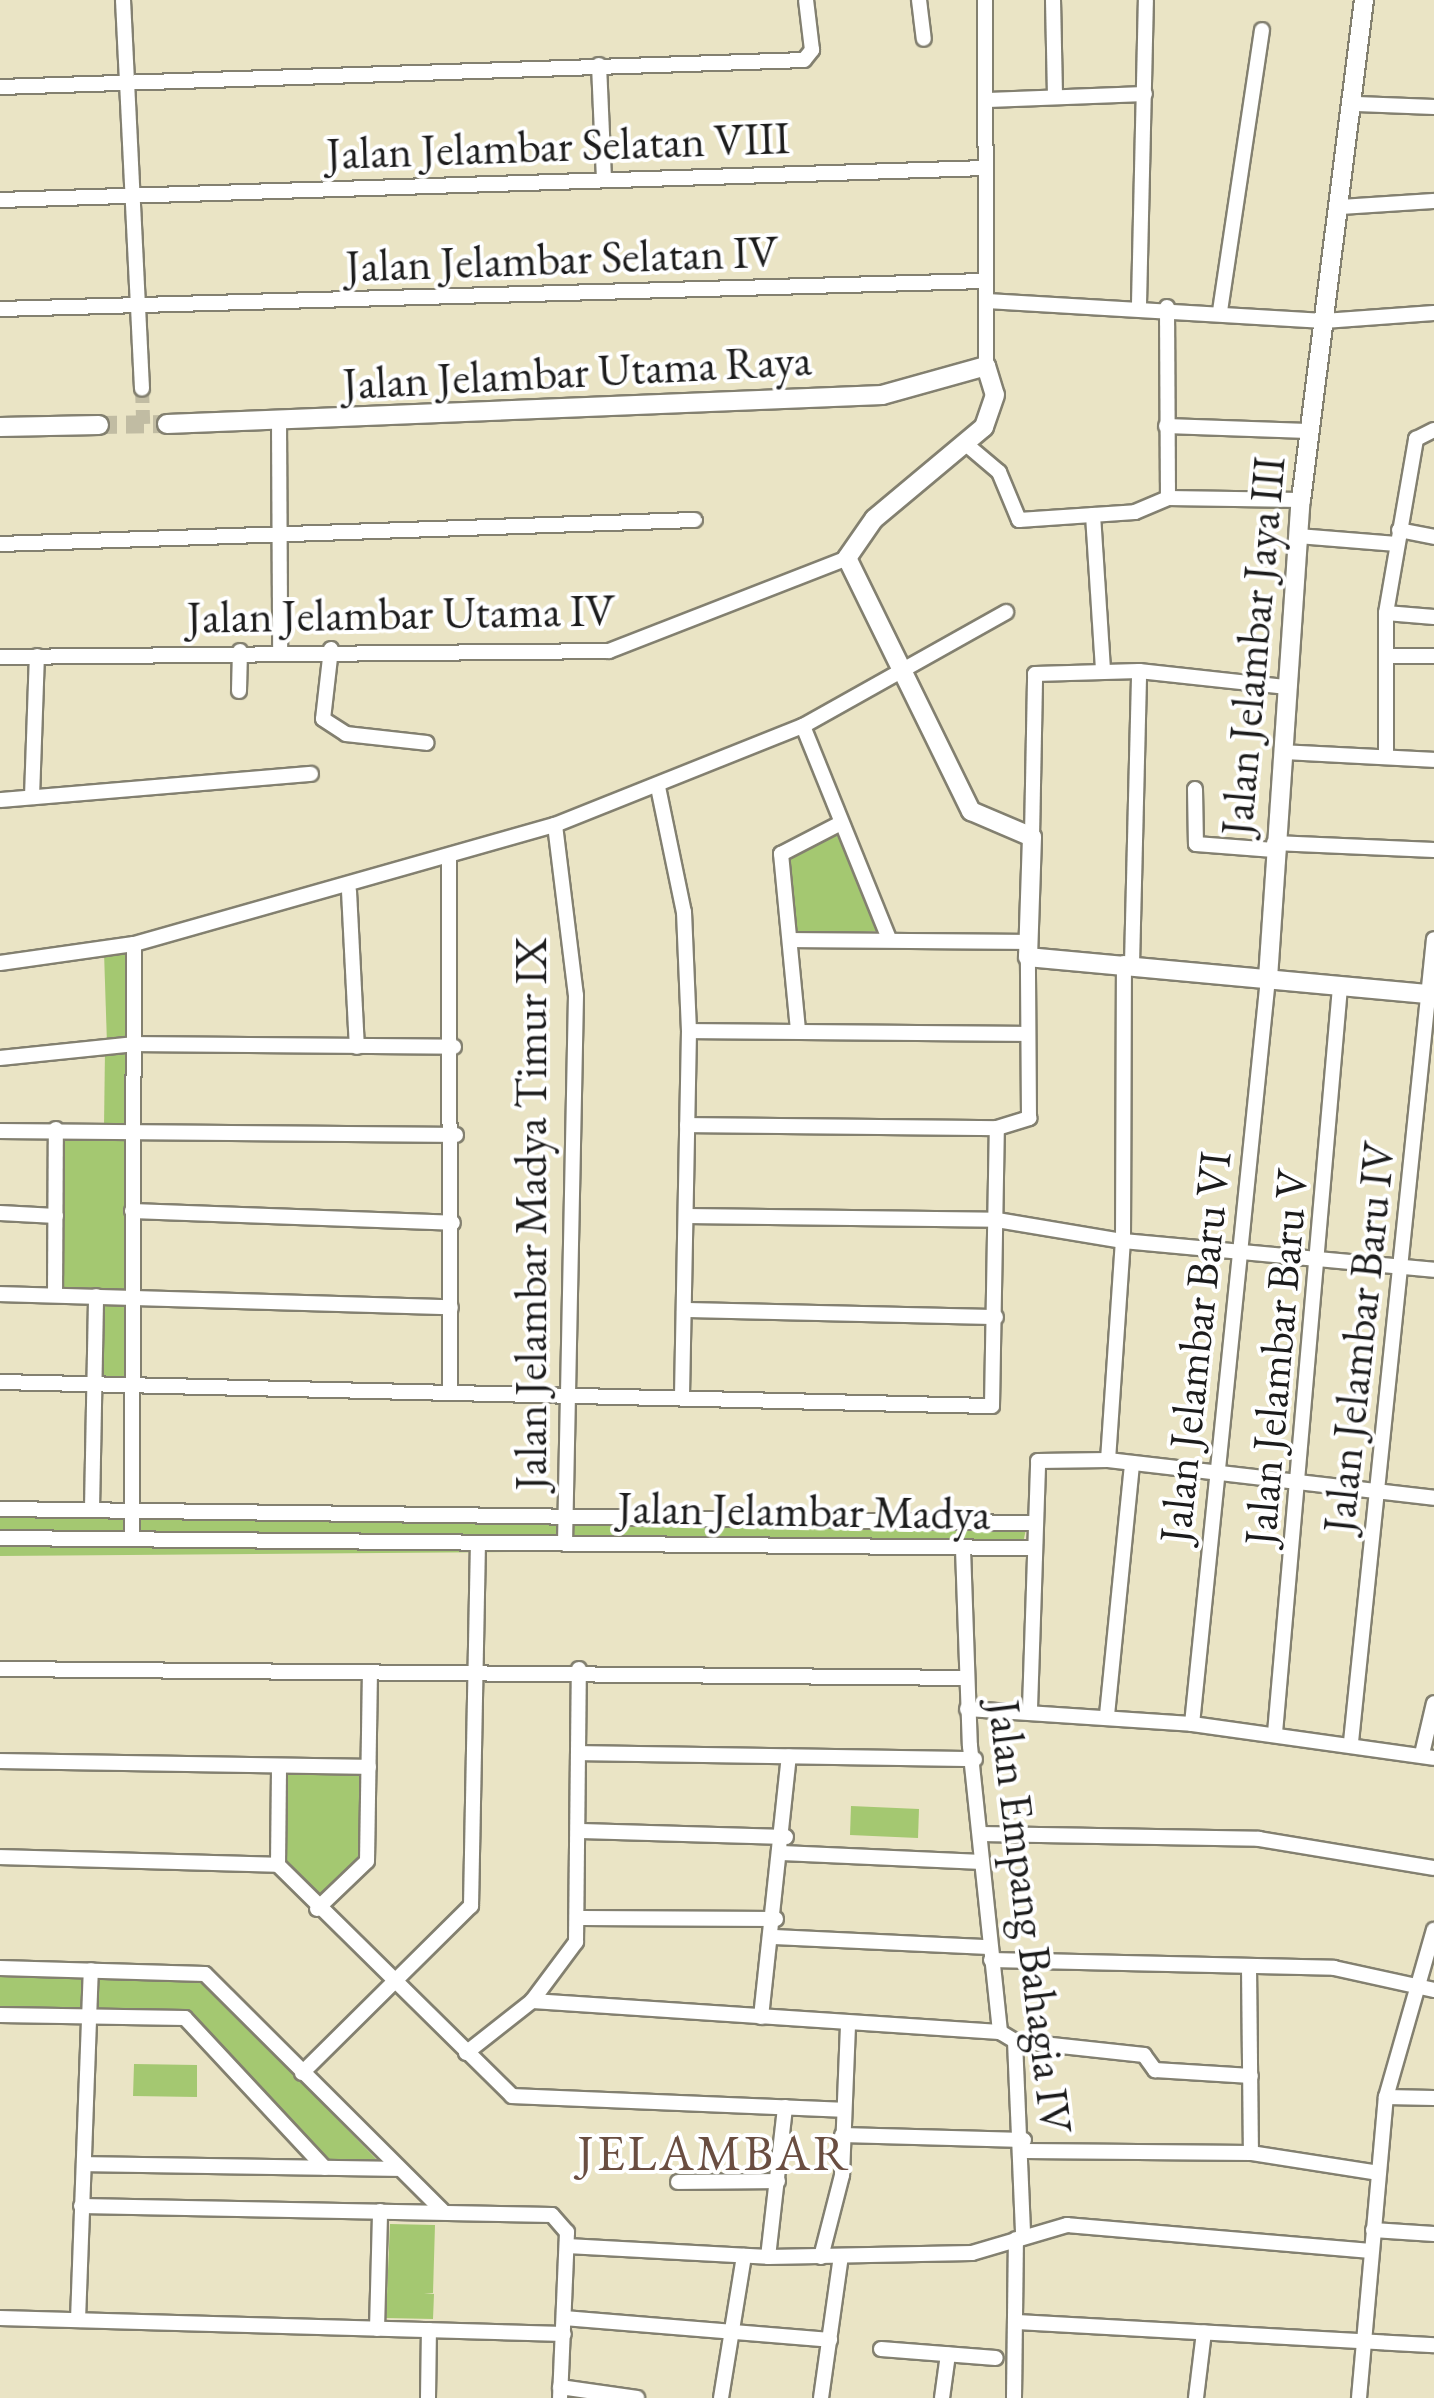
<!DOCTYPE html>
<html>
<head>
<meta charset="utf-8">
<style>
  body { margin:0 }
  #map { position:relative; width:1434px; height:2398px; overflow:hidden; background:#eae4c5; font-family:"EB Garamond",serif }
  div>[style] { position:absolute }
  .green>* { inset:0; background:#a4c871 }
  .minor-tunnel>* { height:14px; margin-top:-7px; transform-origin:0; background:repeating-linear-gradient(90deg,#c1bca3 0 14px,transparent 0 21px) }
  .tertiary-tunnel>* { height:18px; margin-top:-9px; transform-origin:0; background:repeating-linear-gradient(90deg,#c1bca3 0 18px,transparent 0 27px) }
  .roads { filter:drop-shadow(2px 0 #838070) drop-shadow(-2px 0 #838070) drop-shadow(0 2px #838070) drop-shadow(0 -2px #838070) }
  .minor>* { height:14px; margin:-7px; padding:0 7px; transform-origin:7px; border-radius:7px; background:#fff }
  .tertiary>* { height:18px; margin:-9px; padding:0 9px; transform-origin:9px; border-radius:9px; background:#fff }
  span { translate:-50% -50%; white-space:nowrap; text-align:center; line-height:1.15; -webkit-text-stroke:8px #fff; paint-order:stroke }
  .street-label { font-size:45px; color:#1c1c1c }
  .quarter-label { font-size:50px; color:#6a4e41; letter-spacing:2.5px }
</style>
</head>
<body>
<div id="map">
  <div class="green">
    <div style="clip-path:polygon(843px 827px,881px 931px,798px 935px,783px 849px)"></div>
    <div style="clip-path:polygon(132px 947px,133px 1042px,107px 1044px,104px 952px)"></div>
    <div style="clip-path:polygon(132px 1048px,131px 1127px,104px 1127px,105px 1050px)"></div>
    <div style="clip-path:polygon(132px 1130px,128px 1290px,57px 1291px,59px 1131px)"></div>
    <div style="clip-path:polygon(97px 1295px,126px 1298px,130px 1383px,95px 1381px)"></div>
    <div style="clip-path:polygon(0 1504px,1026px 1529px,1022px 1548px,0 1556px)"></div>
    <div style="clip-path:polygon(365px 1772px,367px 1851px,318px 1897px,284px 1861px,285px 1773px)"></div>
    <div style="clip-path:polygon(851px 1806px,919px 1809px,918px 1838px,850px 1835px)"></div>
    <div style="clip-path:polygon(0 1970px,89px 1972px,86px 2017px,0 2015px)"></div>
    <div style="clip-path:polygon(93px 1972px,199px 1977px,382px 2165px,327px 2159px,195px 2021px,93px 2010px)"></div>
    <div style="clip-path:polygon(134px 2064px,197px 2065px,197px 2097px,133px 2096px)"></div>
    <div style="clip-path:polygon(390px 2224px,435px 2225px,433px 2293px,424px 2293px,434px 2294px,433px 2319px,386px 2318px)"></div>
  </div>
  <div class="minor-tunnel">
    <div style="left:142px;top:389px;width:35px;rotate:88deg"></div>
  </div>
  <div class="tertiary-tunnel">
    <div style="left:99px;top:425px;width:68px;rotate:-0.8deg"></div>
  </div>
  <div class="roads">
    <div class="minor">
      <div style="left:123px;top:0;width:389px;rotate:87.2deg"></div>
      <div style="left:919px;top:0;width:39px;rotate:83deg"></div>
      <div style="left:985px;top:0;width:366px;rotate:89.8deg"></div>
      <div style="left:1053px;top:0;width:96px;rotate:88.8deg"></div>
      <div style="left:599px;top:65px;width:114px;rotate:87.5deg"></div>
      <div style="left:0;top:87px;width:804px;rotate:-1.92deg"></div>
      <div style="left:804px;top:60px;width:13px;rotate:-51deg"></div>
      <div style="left:812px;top:50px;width:50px;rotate:-96.8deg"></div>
      <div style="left:988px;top:100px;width:157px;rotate:-2.2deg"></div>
      <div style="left:1357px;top:104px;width:77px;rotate:2.2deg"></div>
      <div style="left:0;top:200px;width:986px;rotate:-1.86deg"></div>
      <div style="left:1340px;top:207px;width:94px;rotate:-3.7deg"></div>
      <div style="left:987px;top:301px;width:338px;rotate:3.4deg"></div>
      <div style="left:1324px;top:321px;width:110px;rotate:-4.2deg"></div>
      <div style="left:1139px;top:304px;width:304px;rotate:-88.7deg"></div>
      <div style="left:1167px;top:307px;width:191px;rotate:89.7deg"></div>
      <div style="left:0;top:309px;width:986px;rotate:-1.63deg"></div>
      <div style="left:1220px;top:311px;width:284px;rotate:-81.5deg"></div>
      <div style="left:279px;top:422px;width:227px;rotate:89.7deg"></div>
      <div style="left:1166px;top:426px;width:142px;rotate:2deg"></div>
      <div style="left:967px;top:445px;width:42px;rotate:40.2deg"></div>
      <div style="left:999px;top:472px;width:52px;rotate:67.4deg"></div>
      <div style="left:1019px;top:520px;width:116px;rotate:-3.9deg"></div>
      <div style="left:1135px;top:512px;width:36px;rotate:-23deg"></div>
      <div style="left:1168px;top:498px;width:133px;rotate:0.9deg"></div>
      <div style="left:1093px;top:515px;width:156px;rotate:86.3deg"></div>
      <div style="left:1399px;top:530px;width:36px;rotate:11deg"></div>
      <div style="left:1298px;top:536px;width:99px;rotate:4.6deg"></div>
      <div style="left:0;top:544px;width:695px;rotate:-1.98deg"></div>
      <div style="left:1386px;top:613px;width:48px;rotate:4.8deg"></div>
      <div style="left:331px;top:649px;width:70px;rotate:96.5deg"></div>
      <div style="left:323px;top:719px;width:27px;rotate:33deg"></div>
      <div style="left:346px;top:734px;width:81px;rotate:6.3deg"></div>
      <div style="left:1386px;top:656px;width:48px"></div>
      <div style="left:0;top:657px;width:609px;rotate:-0.56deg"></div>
      <div style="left:609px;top:651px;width:256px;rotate:-21.3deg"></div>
      <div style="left:239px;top:691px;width:40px;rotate:-88.6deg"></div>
      <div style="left:803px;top:726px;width:227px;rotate:68deg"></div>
      <div style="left:1282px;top:752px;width:152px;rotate:3deg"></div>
      <div style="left:1386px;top:756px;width:143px;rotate:-90deg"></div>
      <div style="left:1386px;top:613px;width:177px;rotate:-80.2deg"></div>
      <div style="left:1416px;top:439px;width:20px;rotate:-27deg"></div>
      <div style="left:658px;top:787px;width:128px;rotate:78.3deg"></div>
      <div style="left:684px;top:912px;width:119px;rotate:87.6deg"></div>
      <div style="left:689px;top:1031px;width:367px;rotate:91.1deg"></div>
      <div style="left:1195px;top:789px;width:55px;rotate:89deg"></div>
      <div style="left:1196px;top:844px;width:78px;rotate:4.4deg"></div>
      <div style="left:32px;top:797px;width:141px;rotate:-88deg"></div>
      <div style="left:0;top:800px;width:312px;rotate:-4.8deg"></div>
      <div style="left:555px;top:825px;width:171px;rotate:83deg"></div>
      <div style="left:576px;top:995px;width:549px;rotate:91.15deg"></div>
      <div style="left:1032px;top:837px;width:163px;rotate:-88.9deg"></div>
      <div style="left:1035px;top:674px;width:104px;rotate:-1.7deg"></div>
      <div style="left:1139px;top:671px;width:149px;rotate:6.2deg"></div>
      <div style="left:1274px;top:843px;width:160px;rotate:2.5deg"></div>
      <div style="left:449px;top:858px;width:534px;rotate:89.89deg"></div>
      <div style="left:349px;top:891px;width:156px;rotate:87.1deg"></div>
      <div style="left:792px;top:940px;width:236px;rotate:0.5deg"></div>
      <div style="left:0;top:963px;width:135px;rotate:-8.1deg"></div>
      <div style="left:134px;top:944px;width:437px;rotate:-15.8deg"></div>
      <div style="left:555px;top:825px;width:267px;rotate:-21.8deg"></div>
      <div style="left:803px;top:726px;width:233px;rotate:-29.3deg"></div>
      <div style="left:1132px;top:964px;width:293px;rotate:-88.6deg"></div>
      <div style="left:798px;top:1030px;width:177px;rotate:-95.5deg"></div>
      <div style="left:781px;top:854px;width:68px;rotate:-27.3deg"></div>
      <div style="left:689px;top:1031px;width:339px;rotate:0.5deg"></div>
      <div style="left:0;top:1058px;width:136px;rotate:-5.9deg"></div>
      <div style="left:135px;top:1044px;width:319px;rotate:0.5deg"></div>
      <div style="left:687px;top:1125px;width:310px;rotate:0.6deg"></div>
      <div style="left:0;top:1131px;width:456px;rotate:0.5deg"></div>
      <div style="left:132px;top:1211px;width:321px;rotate:2.1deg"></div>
      <div style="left:0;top:1213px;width:56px;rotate:3.1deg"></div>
      <div style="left:686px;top:1216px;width:311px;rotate:0.7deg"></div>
      <div style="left:997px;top:1220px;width:128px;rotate:9.5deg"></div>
      <div style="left:1123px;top:1241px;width:312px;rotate:5.3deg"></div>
      <div style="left:0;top:1294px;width:451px;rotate:1.7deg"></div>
      <div style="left:55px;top:1294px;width:165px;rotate:-89.7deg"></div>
      <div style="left:684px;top:1310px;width:312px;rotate:1.3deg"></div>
      <div style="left:0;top:1382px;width:992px;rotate:1.39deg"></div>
      <div style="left:992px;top:1406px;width:278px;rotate:-89deg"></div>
      <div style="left:997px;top:1128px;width:34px;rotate:-17deg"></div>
      <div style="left:1029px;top:1118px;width:161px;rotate:-90.4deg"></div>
      <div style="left:1108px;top:1460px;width:220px;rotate:-86.1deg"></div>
      <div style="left:1123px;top:1241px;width:278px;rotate:-89.8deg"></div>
      <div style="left:0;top:1509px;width:1031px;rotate:0.78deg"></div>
      <div style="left:92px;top:1509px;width:213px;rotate:-88.9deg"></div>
      <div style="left:132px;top:1537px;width:593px;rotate:-89.81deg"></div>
      <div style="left:0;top:1538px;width:1031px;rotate:0.56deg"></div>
      <div style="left:963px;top:1549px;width:197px;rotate:88deg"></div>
      <div style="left:970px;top:1746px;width:288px;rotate:84deg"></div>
      <div style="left:1000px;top:2032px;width:17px;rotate:31deg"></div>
      <div style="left:1015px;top:2041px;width:194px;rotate:87.6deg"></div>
      <div style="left:0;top:1669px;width:965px;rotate:0.53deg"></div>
      <div style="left:1030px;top:1708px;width:247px;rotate:-88.1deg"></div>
      <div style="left:1038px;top:1461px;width:70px;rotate:-0.8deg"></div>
      <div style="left:1108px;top:1460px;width:328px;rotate:6.6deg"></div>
      <div style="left:967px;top:1709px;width:225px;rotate:3.8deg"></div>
      <div style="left:1192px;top:1724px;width:244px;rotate:8deg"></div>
      <div style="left:1107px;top:1715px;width:253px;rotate:-84.3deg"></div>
      <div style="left:1192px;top:1724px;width:750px;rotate:-84.18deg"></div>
      <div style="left:1275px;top:1733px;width:749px;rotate:-85.02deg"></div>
      <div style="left:1351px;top:1742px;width:807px;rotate:-84.1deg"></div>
      <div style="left:580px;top:1753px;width:395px;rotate:0.9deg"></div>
      <div style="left:1422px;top:1754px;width:52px;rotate:-76.8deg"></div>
      <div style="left:0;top:1761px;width:369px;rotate:0.9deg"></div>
      <div style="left:581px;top:1831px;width:205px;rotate:1.7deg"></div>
      <div style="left:980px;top:1834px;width:279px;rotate:1deg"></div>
      <div style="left:1259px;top:1839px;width:177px;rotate:9.4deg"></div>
      <div style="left:783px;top:1853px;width:198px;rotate:2.6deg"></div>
      <div style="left:0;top:1857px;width:278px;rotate:1.6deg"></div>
      <div style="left:278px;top:1865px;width:329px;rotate:44.6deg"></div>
      <div style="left:512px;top:2096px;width:329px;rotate:2.4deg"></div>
      <div style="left:278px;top:1865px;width:99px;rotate:-89.4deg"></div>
      <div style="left:317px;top:1909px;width:69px;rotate:-43.8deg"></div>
      <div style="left:367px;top:1861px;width:188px;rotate:-89.1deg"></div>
      <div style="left:581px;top:1918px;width:195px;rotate:0.3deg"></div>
      <div style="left:774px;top:1937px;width:215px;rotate:2.7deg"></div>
      <div style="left:991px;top:1960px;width:343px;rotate:1.3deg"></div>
      <div style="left:1334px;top:1968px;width:102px;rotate:12.4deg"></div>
      <div style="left:1249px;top:1966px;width:187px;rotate:89.4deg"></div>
      <div style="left:0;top:1968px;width:205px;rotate:1.7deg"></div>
      <div style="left:205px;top:1974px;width:337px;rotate:44.9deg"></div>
      <div style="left:532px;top:2001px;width:469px;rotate:3.8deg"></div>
      <div style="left:0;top:2015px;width:185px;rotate:0.9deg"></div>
      <div style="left:185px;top:2018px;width:205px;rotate:47deg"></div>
      <div style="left:761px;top:2017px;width:262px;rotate:-83.9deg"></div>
      <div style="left:1015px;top:2041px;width:130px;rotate:6.2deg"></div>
      <div style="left:1144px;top:2055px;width:19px;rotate:54deg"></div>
      <div style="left:1155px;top:2070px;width:96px;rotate:3.6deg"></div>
      <div style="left:466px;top:2053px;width:84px;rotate:-38.2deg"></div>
      <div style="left:532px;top:2001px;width:74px;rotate:-53.3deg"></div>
      <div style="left:576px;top:1942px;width:273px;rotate:-89.4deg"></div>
      <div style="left:302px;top:2073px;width:238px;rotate:-44.7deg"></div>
      <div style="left:471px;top:1906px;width:362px;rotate:-88.9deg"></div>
      <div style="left:1386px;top:2097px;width:48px;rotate:1.2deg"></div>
      <div style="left:842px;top:2135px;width:182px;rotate:1.6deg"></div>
      <div style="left:1025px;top:2151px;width:226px;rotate:0.5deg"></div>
      <div style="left:1251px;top:2153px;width:129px;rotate:8.9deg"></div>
      <div style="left:84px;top:2164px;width:313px;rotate:0.9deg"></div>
      <div style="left:678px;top:2182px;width:100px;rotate:-0.6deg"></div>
      <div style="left:81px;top:2206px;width:471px;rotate:1.1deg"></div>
      <div style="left:552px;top:2215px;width:23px;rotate:49deg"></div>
      <div style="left:567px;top:2232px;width:166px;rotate:92.4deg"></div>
      <div style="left:1373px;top:2230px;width:61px;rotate:3.8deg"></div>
      <div style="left:567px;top:2246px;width:201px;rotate:3.1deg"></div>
      <div style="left:768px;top:2257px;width:204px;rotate:-1.1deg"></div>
      <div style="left:972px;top:2253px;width:99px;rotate:-16.4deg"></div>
      <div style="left:1067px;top:2225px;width:305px;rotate:4.9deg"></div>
      <div style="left:768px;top:2257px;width:151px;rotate:-83.5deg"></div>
      <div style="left:821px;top:2257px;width:85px;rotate:-75.6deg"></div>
      <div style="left:842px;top:2175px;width:149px;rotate:-87.7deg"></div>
      <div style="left:0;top:2318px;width:564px;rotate:1.62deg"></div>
      <div style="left:564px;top:2318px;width:267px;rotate:4.7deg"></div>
      <div style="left:78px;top:2320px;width:350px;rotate:-87.9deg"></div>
      <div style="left:1017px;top:2322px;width:418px;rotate:3.2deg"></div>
      <div style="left:377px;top:2329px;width:118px;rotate:-88.5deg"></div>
      <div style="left:881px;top:2349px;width:115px;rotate:4.5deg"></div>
      <div style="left:560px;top:2387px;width:78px;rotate:8.1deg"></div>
      <div style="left:428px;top:2398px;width:68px;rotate:-89.2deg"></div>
      <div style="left:721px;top:2398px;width:144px;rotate:-80.8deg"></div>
      <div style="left:821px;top:2398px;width:143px;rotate:-82deg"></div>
      <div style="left:942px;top:2398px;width:44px;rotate:-82.2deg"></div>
      <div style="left:1014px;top:2398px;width:159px;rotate:-89.3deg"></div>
      <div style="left:1196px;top:2398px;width:66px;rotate:-83.1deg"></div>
      <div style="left:1359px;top:2398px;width:302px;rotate:-84.9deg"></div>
      <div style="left:1386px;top:2097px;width:174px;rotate:-74deg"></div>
    </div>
    <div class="tertiary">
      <div style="left:167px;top:424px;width:716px;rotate:-2.32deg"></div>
      <div style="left:882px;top:395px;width:108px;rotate:-15.6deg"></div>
      <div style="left:986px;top:366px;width:30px;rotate:73deg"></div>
      <div style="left:995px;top:395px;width:34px;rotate:109deg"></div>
      <div style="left:984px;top:427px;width:143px;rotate:140.1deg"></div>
      <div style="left:874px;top:519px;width:47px;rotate:124.7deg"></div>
      <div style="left:847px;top:558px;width:282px;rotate:63.9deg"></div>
      <div style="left:971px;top:811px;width:66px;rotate:23.1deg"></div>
      <div style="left:1032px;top:837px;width:120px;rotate:91.9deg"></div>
      <div style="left:1028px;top:957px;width:408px;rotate:5.3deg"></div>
      <div style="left:0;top:427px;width:99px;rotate:-1.2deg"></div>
      <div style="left:1268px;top:978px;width:479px;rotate:-86.1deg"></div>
      <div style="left:1301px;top:500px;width:504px;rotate:-82.82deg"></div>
    </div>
  </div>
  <div class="street-label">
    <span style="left:558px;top:146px;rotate:-2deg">Jalan Jelambar Selatan VIII</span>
    <span style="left:562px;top:259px;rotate:-2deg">Jalan Jelambar Selatan IV</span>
    <span style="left:577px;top:372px;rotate:-3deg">Jalan Jelambar Utama Raya</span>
    <span style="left:401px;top:614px;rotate:-1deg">Jalan Jelambar Utama IV</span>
    <span style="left:1253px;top:646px;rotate:-85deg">Jalan Jelambar Jaya III</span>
    <span style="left:531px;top:1214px;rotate:-90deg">Jalan Jelambar Madya Timur IX</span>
    <span style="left:1359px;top:1337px;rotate:-84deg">Jalan Jelambar Baru IV</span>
    <span style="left:1195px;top:1347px;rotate:-84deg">Jalan Jelambar Baru VI</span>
    <span style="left:1276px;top:1357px;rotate:-85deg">Jalan Jelambar Baru V</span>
    <span style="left:804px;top:1511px;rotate:1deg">Jalan Jelambar Madya</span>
    <span style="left:1030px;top:1917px;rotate:83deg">Jalan Empang Bahagia IV</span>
  </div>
  <div class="quarter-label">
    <span style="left:714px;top:2153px">JELAMBAR</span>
  </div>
</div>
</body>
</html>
